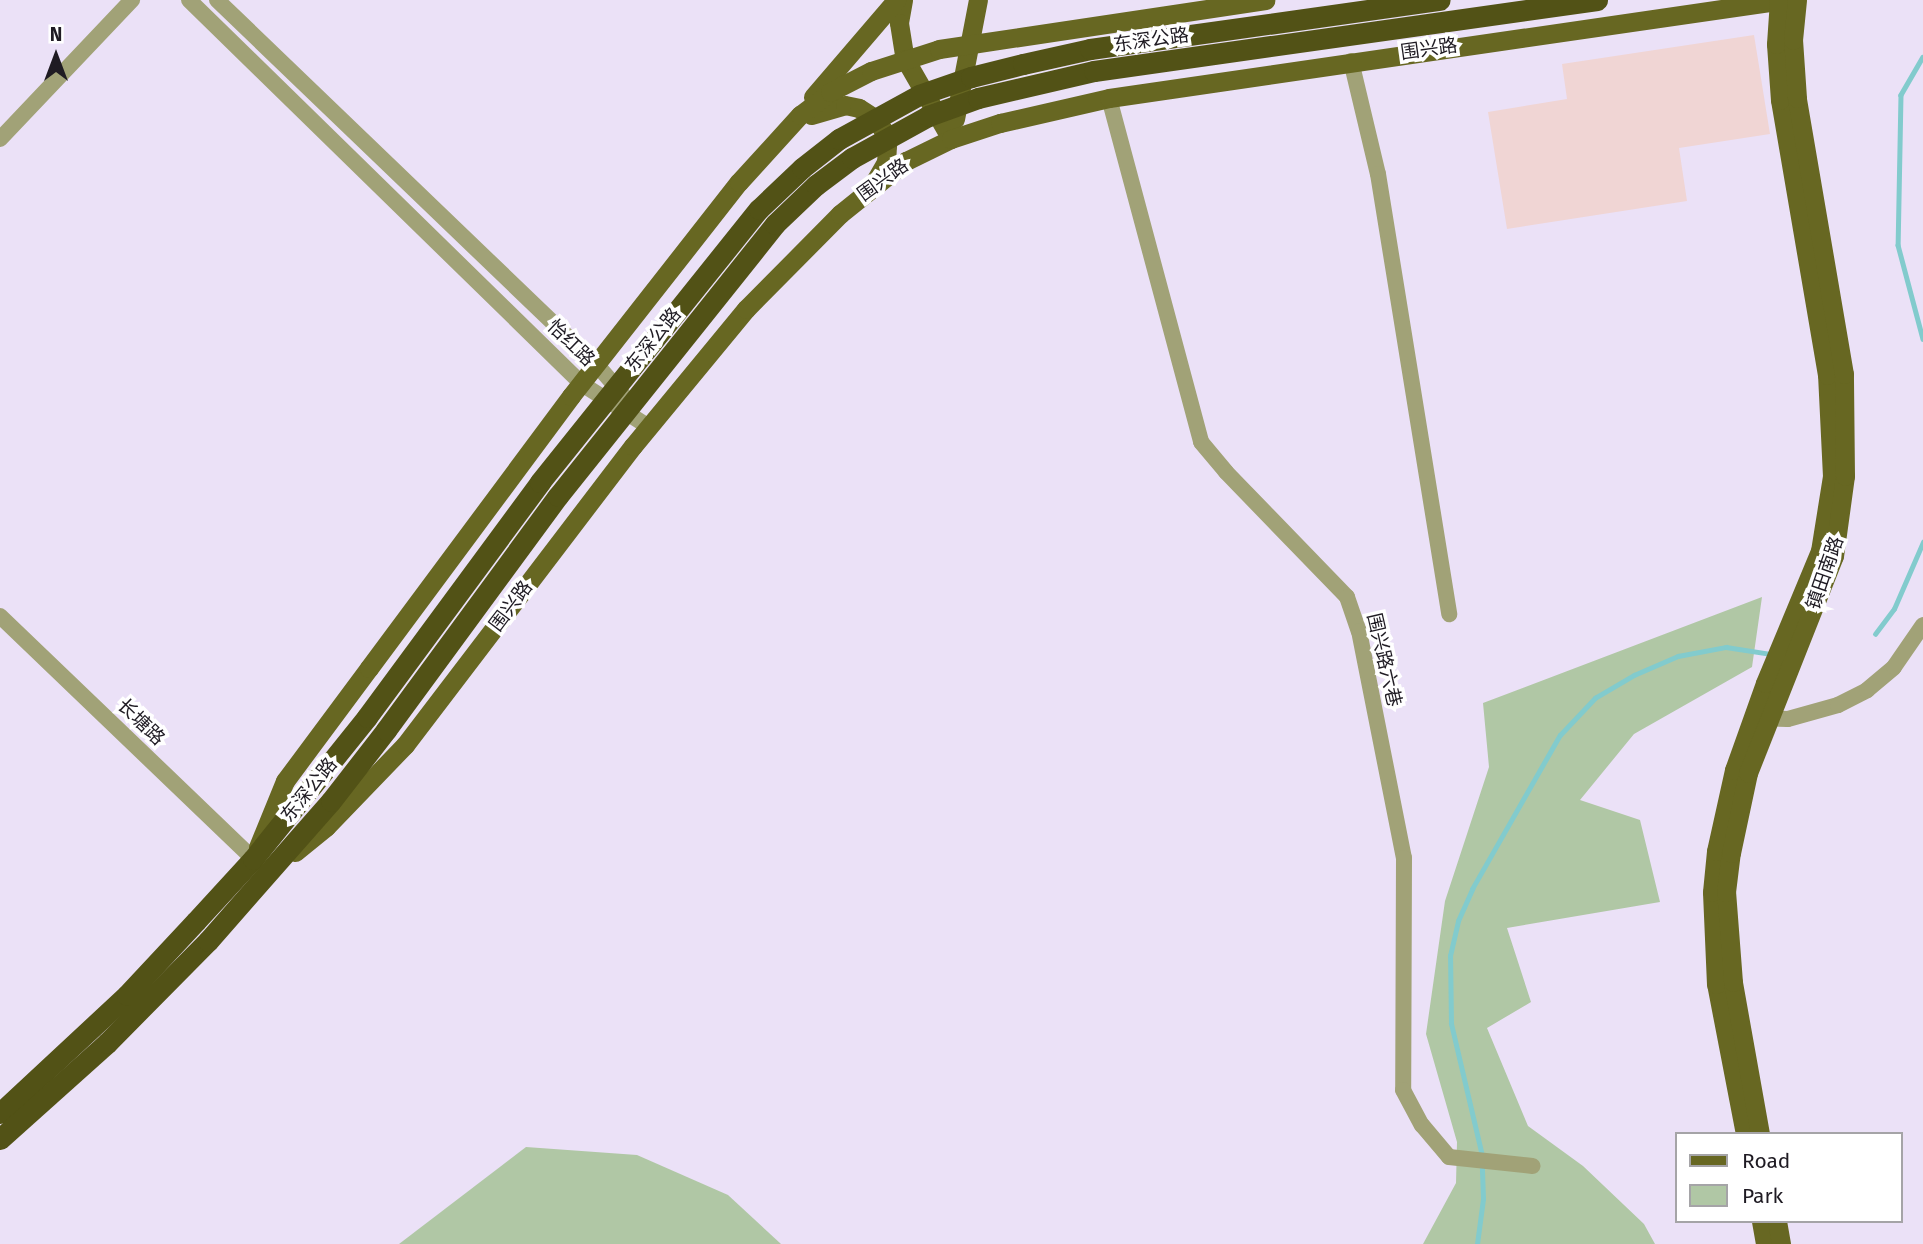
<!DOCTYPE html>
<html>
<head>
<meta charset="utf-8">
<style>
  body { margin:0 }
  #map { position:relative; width:1923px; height:1244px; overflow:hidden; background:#ebe1f7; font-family:"Fira Sans","Noto Sans SC",sans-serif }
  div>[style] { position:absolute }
  .education>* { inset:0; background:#f0d5d4 }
  .green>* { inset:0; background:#b0c7a5 }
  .stream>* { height:4.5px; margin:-2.25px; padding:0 2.25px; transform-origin:2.25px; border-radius:2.25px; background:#82cbcd }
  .minor>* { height:16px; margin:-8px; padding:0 8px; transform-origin:8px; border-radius:8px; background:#a1a277 }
  .major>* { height:19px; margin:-9.5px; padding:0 9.5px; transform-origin:9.5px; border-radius:9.5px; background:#676722 }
  .highway>* { height:21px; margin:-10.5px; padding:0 10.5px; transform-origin:10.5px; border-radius:10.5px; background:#525216 }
  .highway-bridge>* { height:21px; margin:-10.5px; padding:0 10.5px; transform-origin:10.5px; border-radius:10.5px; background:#525216 }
  span { translate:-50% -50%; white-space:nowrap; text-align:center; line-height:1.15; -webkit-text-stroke:7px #fff; paint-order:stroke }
  .street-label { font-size:19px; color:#1f1b23 }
  .legend { position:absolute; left:1675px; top:1132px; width:228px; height:91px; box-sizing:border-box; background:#fff; border:2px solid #a5a4a7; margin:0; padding:9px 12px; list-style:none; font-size:21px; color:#1f1b23 }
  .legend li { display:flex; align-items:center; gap:14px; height:35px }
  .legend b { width:35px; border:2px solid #a5a4a7 }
  .north { position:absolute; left:21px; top:21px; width:70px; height:70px; -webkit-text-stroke:5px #fff; paint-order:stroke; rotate:0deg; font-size:19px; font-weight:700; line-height:28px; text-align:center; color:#1f1b23 }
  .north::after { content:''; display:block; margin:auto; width:24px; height:32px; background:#1f1b23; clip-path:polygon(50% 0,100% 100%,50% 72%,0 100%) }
</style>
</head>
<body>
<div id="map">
  <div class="education">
    <div style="clip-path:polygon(1754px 35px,1770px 134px,1679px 148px,1687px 201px,1507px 229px,1488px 112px,1567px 99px,1562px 64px)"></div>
  </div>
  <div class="green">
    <div style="clip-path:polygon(1762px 597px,1752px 667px,1634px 734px,1580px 800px,1640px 820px,1660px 902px,1507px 928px,1531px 1002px,1487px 1028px,1528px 1126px,1583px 1166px,1644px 1224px,1655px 1244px,1423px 1244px,1456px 1183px,1457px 1142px,1426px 1034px,1445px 901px,1489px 767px,1483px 703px)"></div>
    <div style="clip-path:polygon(526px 1147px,637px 1155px,728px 1195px,781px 1244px,399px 1244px)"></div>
  </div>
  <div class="stream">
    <div style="left:1923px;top:57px;width:44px;rotate:120.1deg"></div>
    <div style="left:1901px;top:95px;width:150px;rotate:91.1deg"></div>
    <div style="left:1898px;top:245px;width:97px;rotate:75.1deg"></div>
    <div style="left:1875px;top:634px;width:31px;rotate:-53deg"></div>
    <div style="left:1894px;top:609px;width:73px;rotate:-66.6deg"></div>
    <div style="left:1482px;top:1156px;width:136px;rotate:-103.2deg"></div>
    <div style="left:1451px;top:1024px;width:68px;rotate:-90.8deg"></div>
    <div style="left:1450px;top:956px;width:36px;rotate:-77deg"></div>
    <div style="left:1458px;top:921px;width:35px;rotate:-66deg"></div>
    <div style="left:1472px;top:889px;width:177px;rotate:-60.3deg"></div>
    <div style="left:1560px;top:735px;width:51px;rotate:-46.6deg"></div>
    <div style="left:1595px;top:698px;width:45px;rotate:-30.5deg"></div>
    <div style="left:1634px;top:675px;width:48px;rotate:-23.4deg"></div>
    <div style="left:1678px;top:656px;width:49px;rotate:-10.6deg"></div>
    <div style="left:1726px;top:647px;width:46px;rotate:8.8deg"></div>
    <div style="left:1477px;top:1244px;width:45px;rotate:-82.4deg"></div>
    <div style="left:1483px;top:1199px;width:34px;rotate:-92deg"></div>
  </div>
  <div class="minor">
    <div style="left:189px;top:0;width:549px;rotate:44.34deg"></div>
    <div style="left:582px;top:384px;width:80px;rotate:32.7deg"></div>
    <div style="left:217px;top:0;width:527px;rotate:43.85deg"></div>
    <div style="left:597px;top:365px;width:40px;rotate:49deg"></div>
    <div style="left:1351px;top:61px;width:116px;rotate:76.6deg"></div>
    <div style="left:1378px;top:174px;width:446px;rotate:80.8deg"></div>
    <div style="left:1109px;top:98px;width:356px;rotate:75deg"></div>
    <div style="left:1201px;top:442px;width:39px;rotate:50deg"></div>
    <div style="left:1226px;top:472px;width:174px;rotate:45.9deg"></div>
    <div style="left:1347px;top:597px;width:36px;rotate:71deg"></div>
    <div style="left:1359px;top:631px;width:231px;rotate:78.8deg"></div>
    <div style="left:1404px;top:858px;width:232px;rotate:90.2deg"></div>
    <div style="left:1403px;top:1090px;width:40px;rotate:62deg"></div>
    <div style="left:1422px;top:1125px;width:42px;rotate:49.8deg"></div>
    <div style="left:1449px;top:1157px;width:84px;rotate:6.1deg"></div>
    <div style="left:0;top:139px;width:192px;rotate:-46.5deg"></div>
    <div style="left:0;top:616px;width:351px;rotate:43.8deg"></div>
    <div style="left:1759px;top:718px;width:29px;rotate:2deg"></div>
    <div style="left:1788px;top:719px;width:52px;rotate:-15.6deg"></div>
    <div style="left:1838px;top:705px;width:33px;rotate:-27deg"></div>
    <div style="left:1867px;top:690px;width:35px;rotate:-40deg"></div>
    <div style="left:1894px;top:667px;width:51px;rotate:-55.4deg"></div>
  </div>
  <div class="major">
    <div style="left:903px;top:0;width:23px;rotate:100deg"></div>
    <div style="left:899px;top:23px;width:36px;rotate:81deg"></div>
    <div style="left:905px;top:59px;width:92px;rotate:60.1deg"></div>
    <div style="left:813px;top:97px;width:128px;rotate:-49.4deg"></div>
    <div style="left:811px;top:115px;width:35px;rotate:-16deg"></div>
    <div style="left:845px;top:105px;width:14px;rotate:12deg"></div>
    <div style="left:859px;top:108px;width:17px;rotate:33deg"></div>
    <div style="left:873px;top:117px;width:16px;rotate:52deg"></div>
    <div style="left:883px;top:130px;width:16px;rotate:75deg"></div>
    <div style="left:887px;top:145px;width:17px;rotate:93deg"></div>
    <div style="left:886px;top:162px;width:22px;rotate:120deg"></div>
    <div style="left:955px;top:119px;width:121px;rotate:-79.1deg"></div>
    <div style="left:258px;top:847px;width:71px;rotate:-67.8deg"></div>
    <div style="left:285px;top:781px;width:141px;rotate:-53.4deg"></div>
    <div style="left:369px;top:668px;width:339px;rotate:-53.4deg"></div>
    <div style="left:571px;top:396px;width:272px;rotate:-51.9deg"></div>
    <div style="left:739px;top:182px;width:91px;rotate:-47.7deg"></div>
    <div style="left:800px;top:115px;width:38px;rotate:-37deg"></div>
    <div style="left:830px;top:92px;width:46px;rotate:-27.1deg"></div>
    <div style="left:871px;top:71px;width:71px;rotate:-17.9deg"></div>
    <div style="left:939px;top:49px;width:330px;rotate:-8.5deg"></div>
    <div style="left:295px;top:852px;width:40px;rotate:-39deg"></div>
    <div style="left:326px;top:827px;width:114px;rotate:-46.1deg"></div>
    <div style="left:405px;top:745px;width:376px;rotate:-52.7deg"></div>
    <div style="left:633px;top:446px;width:178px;rotate:-50.5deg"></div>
    <div style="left:746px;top:309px;width:134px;rotate:-45.3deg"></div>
    <div style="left:840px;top:214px;width:85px;rotate:-38.8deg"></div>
    <div style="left:906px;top:161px;width:50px;rotate:-26.1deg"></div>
    <div style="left:951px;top:139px;width:52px;rotate:-18.1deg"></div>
    <div style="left:1000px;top:123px;width:112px;rotate:-12.9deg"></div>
    <div style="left:1109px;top:98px;width:681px;rotate:-8.27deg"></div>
    <div style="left:1745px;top:1134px;width:153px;rotate:-100.9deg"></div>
    <div style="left:1716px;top:984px;width:92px;rotate:-92.5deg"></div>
    <div style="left:1712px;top:892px;width:41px;rotate:-84.4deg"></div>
    <div style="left:1716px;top:851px;width:83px;rotate:-77.5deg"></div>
    <div style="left:1734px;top:770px;width:92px;rotate:-70.4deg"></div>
    <div style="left:1765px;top:683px;width:143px;rotate:-67.4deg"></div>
    <div style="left:1820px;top:551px;width:76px;rotate:-80.9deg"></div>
    <div style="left:1832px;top:476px;width:101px;rotate:-92.8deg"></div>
    <div style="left:1827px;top:375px;width:279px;rotate:-99.7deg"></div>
    <div style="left:1780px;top:100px;width:56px;rotate:-94.1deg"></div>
    <div style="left:1776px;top:44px;width:44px;rotate:-86.1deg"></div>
    <div style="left:1760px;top:1134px;width:154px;rotate:-100.1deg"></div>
    <div style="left:1733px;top:982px;width:90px;rotate:-94.4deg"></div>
    <div style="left:1726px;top:892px;width:39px;rotate:-83deg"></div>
    <div style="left:1731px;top:853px;width:82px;rotate:-78deg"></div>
    <div style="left:1748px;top:773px;width:233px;rotate:-68.4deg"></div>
    <div style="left:1834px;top:556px;width:81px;rotate:-82.2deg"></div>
    <div style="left:1845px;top:476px;width:102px;rotate:-90.6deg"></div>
    <div style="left:1844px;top:374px;width:280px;rotate:-99.7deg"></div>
    <div style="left:1797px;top:98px;width:58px;rotate:-93.9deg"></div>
    <div style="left:1793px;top:40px;width:40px;rotate:-84.3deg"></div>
    <div style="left:1761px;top:1221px;width:23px;rotate:80deg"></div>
    <div style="left:1777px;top:1221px;width:23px;rotate:80deg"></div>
  </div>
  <div class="highway">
    <div style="left:0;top:1113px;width:173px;rotate:-42.9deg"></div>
    <div style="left:127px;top:995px;width:101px;rotate:-47deg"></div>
    <div style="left:196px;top:921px;width:84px;rotate:-47.4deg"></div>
    <div style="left:253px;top:859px;width:182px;rotate:-51.2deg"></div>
    <div style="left:0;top:1139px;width:144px;rotate:-41.9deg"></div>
    <div style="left:107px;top:1043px;width:144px;rotate:-45.3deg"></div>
    <div style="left:208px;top:941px;width:186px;rotate:-48.7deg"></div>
    <div style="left:331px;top:801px;width:90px;rotate:-52.2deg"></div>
  </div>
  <div class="highway-bridge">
    <div style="left:367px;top:717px;width:292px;rotate:-53.6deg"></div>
    <div style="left:540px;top:482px;width:350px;rotate:-51.3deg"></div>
    <div style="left:759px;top:209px;width:59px;rotate:-43.6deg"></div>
    <div style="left:802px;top:168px;width:47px;rotate:-38.1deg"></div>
    <div style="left:839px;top:139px;width:91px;rotate:-28.8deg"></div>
    <div style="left:919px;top:95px;width:55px;rotate:-19.1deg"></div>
    <div style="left:971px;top:77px;width:54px;rotate:-14deg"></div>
    <div style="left:1023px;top:64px;width:69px;rotate:-12.6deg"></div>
    <div style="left:1090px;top:49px;width:353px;rotate:-8deg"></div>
    <div style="left:386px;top:730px;width:290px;rotate:-53.7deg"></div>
    <div style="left:558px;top:496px;width:348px;rotate:-51.4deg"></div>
    <div style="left:775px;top:224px;width:57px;rotate:-43.6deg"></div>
    <div style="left:816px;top:185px;width:45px;rotate:-36.9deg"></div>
    <div style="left:852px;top:158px;width:87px;rotate:-28.9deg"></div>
    <div style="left:928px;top:116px;width:53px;rotate:-19.8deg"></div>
    <div style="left:978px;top:98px;width:119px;rotate:-13.1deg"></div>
    <div style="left:1094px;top:71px;width:508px;rotate:-8.03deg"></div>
  </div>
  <div class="street-label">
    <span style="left:1151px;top:40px;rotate:-8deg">东深公路</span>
    <span style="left:1429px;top:49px;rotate:-8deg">围兴路</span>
    <span style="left:883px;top:180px;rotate:-36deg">围兴路</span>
    <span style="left:653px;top:340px;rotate:-51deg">东深公路</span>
    <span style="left:571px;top:343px;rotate:44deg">怡红路</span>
    <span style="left:1825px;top:573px;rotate:-71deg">镇田南路</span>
    <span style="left:511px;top:606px;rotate:-53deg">围兴路</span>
    <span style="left:1384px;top:660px;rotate:77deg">围兴路六巷</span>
    <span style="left:141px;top:722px;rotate:44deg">长塘路</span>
    <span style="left:309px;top:790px;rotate:-51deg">东深公路</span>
  </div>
  <ul class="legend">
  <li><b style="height:9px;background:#676722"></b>Road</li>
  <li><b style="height:19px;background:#b0c7a5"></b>Park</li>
  </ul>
  <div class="north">N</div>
</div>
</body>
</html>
